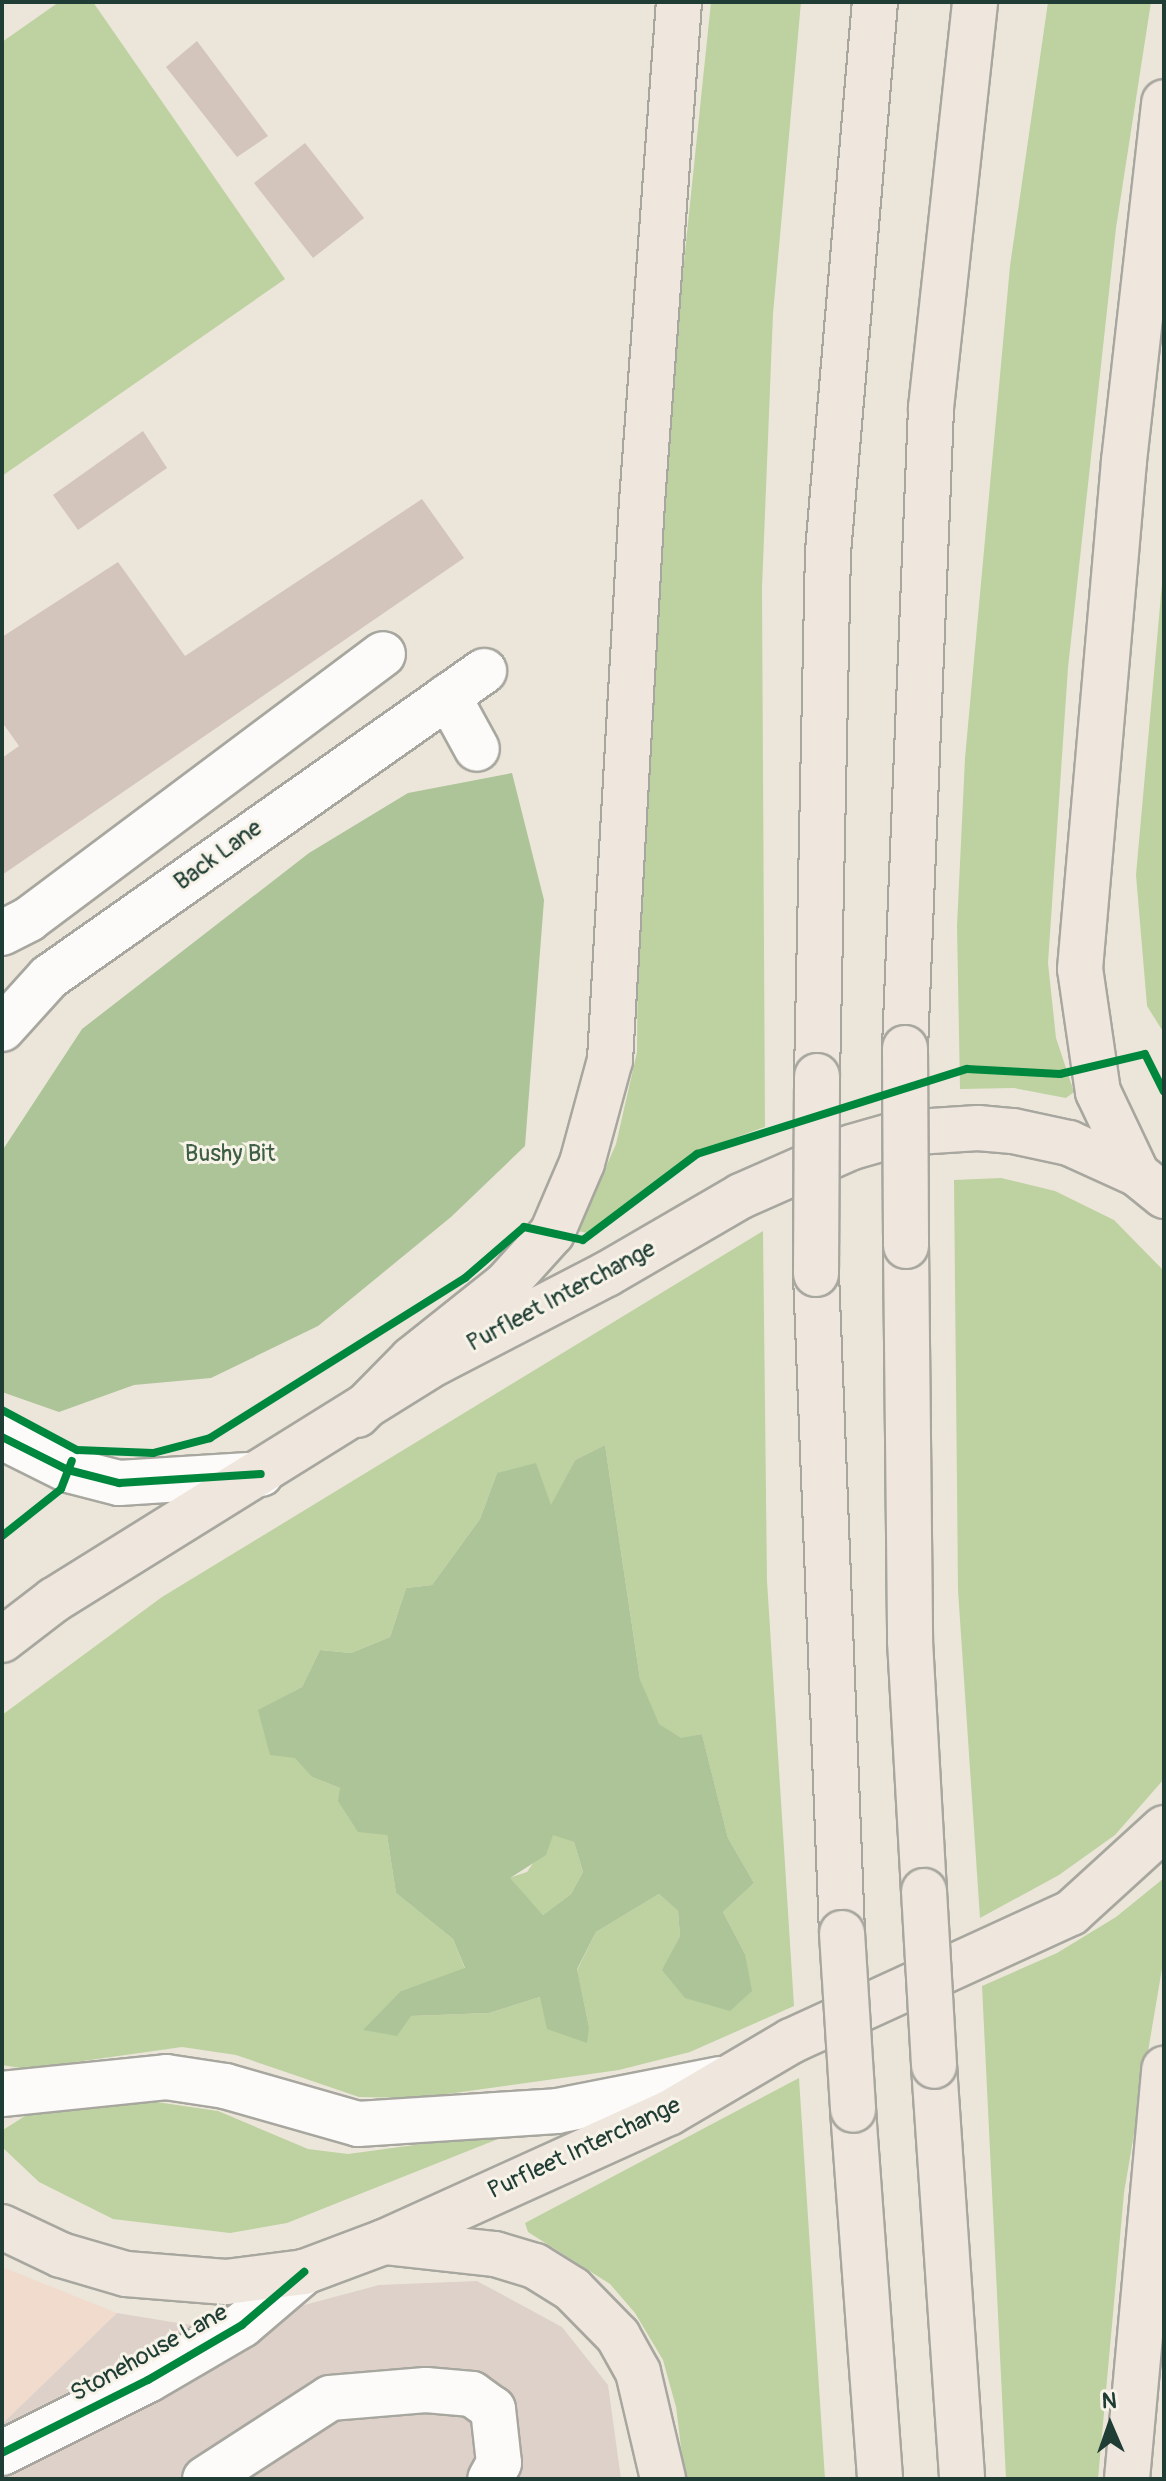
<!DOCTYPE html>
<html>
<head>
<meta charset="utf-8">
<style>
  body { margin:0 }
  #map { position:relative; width:1166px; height:2481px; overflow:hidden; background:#ece6da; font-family:Pangolin,sans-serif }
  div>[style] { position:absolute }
  .built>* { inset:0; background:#f1dbcd }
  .industrial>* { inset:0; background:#ddd1ca }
  .green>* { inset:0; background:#bdd2a0 }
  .forest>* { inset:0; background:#acc498 }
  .building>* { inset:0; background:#d3c4bc }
  .roads { filter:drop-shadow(2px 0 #a7a79f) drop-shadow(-2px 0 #a7a79f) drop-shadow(0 2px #a7a79f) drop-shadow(0 -2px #a7a79f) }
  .minor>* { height:44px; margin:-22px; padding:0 22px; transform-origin:22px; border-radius:22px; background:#fcfbf9 }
  .major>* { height:44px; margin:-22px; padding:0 22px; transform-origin:22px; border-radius:22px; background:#efe6de }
  .highway>* { height:44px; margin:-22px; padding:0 22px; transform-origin:22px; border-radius:22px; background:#efe6de }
  .bridges { filter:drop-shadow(2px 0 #a7a79f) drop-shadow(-2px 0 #a7a79f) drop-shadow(0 2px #a7a79f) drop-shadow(0 -2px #a7a79f) }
  .highway-bridge>* { height:44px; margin:-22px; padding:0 22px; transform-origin:22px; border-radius:22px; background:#efe6de }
  .cycleway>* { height:8px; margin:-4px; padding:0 4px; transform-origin:4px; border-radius:4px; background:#00873e }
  span { translate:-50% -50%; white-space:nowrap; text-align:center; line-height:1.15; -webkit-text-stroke:6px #f7f3e8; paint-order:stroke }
  .street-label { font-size:24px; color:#1f3d34 }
  .park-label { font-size:24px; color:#3d5e43 }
  .frame { position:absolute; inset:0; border:4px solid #1f3d34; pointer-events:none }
  .north { position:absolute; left:1070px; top:2385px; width:80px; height:80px; -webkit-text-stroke:6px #f7f3e8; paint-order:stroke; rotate:358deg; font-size:22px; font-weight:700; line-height:32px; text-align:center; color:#1f3d34 }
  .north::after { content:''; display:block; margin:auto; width:28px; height:36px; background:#1f3d34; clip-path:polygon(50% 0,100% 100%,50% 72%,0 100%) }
</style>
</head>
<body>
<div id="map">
  <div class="built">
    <div style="clip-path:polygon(2px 2267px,117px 2313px,2px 2424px)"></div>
  </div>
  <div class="industrial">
    <div style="clip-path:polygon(477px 2281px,562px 2327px,608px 2385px,621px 2479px,2px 2479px,2px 2424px,117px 2313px,215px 2329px,379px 2285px)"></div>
  </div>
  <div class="green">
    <div style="clip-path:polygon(59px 2px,93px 2px,285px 279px,2px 476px,2px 42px)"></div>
    <div style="clip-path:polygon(711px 2px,801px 2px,773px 314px,762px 588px,765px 1127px,695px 1152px,587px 1233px,578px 1231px,616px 1144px,637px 1052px,638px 934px,675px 348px)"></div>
    <div style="clip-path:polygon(1048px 2px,1151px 2px,1116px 228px,1068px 668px,1048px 963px,1056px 1038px,1074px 1092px,1066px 1098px,1014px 1088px,960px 1089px,957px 926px,965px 758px,1010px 266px)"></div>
    <div style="clip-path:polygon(1164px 561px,1164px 1033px,1147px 1006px,1136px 875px)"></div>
    <div style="clip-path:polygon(1001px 1178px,1055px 1191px,1114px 1220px,1164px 1271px,1164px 1779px,1115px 1835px,1059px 1875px,980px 1918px,958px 1590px,954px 1180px)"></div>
    <div style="clip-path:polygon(evenodd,763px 1231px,767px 1581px,794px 2006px,690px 2052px,619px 2070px,418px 2098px,359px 2097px,236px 2055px,182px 2047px,26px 2069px,2px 2065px,2px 1715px,162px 1597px,763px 1231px,605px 1445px,640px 1679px,658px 1724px,681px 1739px,702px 1734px,728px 1838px,754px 1883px,723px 1912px,745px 1954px,663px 1970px,680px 1936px,678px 1911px,659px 1894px,596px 1932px,577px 1970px,589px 2027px,540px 1997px,489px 2013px,411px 2016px,401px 1991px,465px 1969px,453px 1939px,396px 1893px,387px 1835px,340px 1788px,312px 1777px,259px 1710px,302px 1687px,320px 1650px,351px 1653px,390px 1637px,406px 1588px,432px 1585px,480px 1519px,497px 1473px,551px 1506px,575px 1460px,605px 1445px)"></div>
    <div style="clip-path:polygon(553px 1834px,574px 1842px,583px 1872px,571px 1894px,543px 1915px,509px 1878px,527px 1872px)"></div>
    <div style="clip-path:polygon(1164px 1878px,1164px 1957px,1124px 2193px,1098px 2479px,1006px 2479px,982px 1986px,1057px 1953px,1116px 1917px)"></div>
    <div style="clip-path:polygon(799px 2078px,825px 2479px,685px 2479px,676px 2407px,663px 2360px,635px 2313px,610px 2284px,528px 2232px,525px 2223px)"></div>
    <div style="clip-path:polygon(129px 2098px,218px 2111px,308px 2149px,348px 2154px,518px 2131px,287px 2223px,230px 2233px,113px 2219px,39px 2182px,2px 2147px,3px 2130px,28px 2114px)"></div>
  </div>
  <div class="forest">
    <div style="clip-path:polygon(512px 773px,544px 900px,525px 1146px,451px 1217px,318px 1326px,211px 1378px,134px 1385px,59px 1412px,2px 1392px,2px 1151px,82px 1029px,309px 853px,408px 793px)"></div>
    <div style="clip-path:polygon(evenodd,605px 1445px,640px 1679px,659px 1724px,681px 1738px,702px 1734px,728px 1838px,754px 1883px,723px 1912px,745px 1954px,752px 1991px,730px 2011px,685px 1998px,662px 1970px,680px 1936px,678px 1911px,659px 1894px,596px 1932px,577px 1969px,589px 2027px,587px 2043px,547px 2029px,540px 1997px,489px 2013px,411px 2016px,397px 2036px,363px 2030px,401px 1991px,465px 1968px,453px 1939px,396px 1893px,387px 1835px,358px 1832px,338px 1801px,340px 1788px,312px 1777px,295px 1758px,270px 1755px,258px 1710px,302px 1687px,320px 1650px,351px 1653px,390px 1637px,406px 1588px,432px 1585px,480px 1519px,497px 1473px,536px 1463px,551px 1505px,575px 1460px,605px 1445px,553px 1835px,574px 1842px,583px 1872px,571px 1894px,543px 1915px,510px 1878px,546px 1855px,553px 1835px)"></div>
  </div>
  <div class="building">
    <div style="clip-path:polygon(197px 41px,268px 136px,237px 157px,166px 67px)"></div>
    <div style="clip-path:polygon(305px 143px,364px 218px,313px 258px,254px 183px)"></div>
    <div style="clip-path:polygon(143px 431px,167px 468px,78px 530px,53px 495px)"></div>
    <div style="clip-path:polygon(422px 499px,464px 558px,2px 875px,2px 758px,19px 746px,2px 722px,2px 637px,118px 562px,185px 656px)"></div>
  </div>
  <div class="roads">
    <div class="minor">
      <div style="left:448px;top:696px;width:60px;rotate:61.3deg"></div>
      <div style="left:2px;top:933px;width:30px;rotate:-27deg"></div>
      <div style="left:29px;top:919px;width:442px;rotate:-36.8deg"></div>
      <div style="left:2px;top:1029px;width:70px;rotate:-47.9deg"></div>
      <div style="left:49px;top:977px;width:532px;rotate:-35.12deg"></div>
      <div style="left:2px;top:1437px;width:74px;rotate:26.6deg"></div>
      <div style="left:68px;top:1470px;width:53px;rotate:14.3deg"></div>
      <div style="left:119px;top:1483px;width:142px;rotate:-3.6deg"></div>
      <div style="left:2px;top:2094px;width:165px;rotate:-5.9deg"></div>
      <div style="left:166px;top:2077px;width:60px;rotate:8.7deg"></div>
      <div style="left:225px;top:2086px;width:138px;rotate:15.9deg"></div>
      <div style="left:358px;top:2124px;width:199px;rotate:-3.7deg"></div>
      <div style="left:557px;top:2111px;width:166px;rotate:-11.1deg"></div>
      <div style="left:2px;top:2453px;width:163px;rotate:-26.6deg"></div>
      <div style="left:148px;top:2380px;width:109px;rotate:-30.3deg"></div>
      <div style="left:242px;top:2325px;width:82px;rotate:-40.5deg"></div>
      <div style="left:205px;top:2479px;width:149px;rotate:-32.9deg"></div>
      <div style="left:330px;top:2398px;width:96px;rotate:-4.8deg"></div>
      <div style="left:426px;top:2390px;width:46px;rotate:5deg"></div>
      <div style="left:472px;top:2394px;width:26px;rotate:36deg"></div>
      <div style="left:493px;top:2409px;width:54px;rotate:83.7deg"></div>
      <div style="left:499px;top:2463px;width:18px;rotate:119deg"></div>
    </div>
    <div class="major">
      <div style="left:2px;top:1640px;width:66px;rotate:-37.6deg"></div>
      <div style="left:54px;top:1600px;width:451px;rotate:-31.9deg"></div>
      <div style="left:437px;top:1362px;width:191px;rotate:-27.4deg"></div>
      <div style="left:607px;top:1274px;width:155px;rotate:-30.2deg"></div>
      <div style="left:741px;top:1196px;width:121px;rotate:-23.8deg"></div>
      <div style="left:852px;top:1147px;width:51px;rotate:-15.9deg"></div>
      <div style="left:901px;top:1133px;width:77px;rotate:-3.7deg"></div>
      <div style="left:978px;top:1128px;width:35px;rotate:5deg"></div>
      <div style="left:1013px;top:1131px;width:57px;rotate:12.1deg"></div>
      <div style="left:1069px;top:1143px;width:75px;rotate:24.5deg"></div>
      <div style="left:1137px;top:1174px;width:35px;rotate:39deg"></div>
      <div style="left:2px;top:2227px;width:65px;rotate:25.4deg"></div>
      <div style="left:61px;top:2255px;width:68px;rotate:16.3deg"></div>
      <div style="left:126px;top:2274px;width:100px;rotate:4.6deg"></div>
      <div style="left:226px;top:2282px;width:79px;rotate:-7.3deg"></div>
      <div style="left:304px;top:2272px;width:85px;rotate:-20.6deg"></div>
      <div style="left:384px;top:2242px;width:313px;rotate:-24.4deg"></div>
      <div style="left:669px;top:2113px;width:142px;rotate:-30.5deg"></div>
      <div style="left:791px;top:2041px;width:308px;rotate:-24.6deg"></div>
      <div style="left:1071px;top:1913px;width:126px;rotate:-42.4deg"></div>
    </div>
    <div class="highway">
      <div style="left:905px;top:1048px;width:641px;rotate:-87.67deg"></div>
      <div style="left:931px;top:408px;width:408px;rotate:-83.8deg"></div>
      <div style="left:817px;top:1076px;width:524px;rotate:-88.8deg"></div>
      <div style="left:828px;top:552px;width:552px;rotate:-85.12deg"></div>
      <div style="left:1137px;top:1174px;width:91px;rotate:-115.4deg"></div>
      <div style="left:1098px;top:1092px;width:124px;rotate:-98.3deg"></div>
      <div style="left:1080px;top:969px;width:510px;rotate:-85.05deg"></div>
      <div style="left:1124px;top:461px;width:361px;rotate:-83.6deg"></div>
      <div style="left:906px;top:1246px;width:395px;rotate:89.4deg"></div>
      <div style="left:910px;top:1641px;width:250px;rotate:86.8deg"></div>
      <div style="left:816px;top:1274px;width:660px;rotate:87.74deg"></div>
      <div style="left:357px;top:1415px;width:78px;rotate:-45.5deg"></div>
      <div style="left:412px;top:1359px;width:120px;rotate:-38.6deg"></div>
      <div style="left:506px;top:1284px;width:69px;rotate:-48deg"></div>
      <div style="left:552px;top:1233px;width:76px;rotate:-66.8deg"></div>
      <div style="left:582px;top:1163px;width:107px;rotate:-74.8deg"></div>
      <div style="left:610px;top:1060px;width:559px;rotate:-86.72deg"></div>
      <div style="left:642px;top:502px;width:501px;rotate:-85.77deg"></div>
      <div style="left:934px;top:2066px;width:414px;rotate:86.1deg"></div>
      <div style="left:853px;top:2110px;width:370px;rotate:85.8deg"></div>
      <div style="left:384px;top:2242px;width:112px;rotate:6.2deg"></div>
      <div style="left:495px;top:2254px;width:42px;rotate:16.7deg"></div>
      <div style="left:535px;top:2266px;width:44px;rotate:31.9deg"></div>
      <div style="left:572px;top:2289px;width:66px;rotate:45.6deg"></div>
      <div style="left:618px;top:2336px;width:41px;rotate:60.9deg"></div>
      <div style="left:638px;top:2372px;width:110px;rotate:76.8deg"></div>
      <div style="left:1127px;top:2479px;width:412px;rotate:-84.8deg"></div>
    </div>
  </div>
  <div class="bridges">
    <div class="highway-bridge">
      <div style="left:905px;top:1048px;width:198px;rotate:89.7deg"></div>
      <div style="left:816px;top:1274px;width:198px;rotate:-89.7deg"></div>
      <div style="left:924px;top:1891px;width:175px;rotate:86.7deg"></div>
      <div style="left:842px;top:1933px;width:177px;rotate:86.4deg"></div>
    </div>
  </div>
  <div class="cycleway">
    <div style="left:2px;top:1410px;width:85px;rotate:28.1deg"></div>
    <div style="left:77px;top:1450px;width:76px;rotate:2.3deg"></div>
    <div style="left:153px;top:1453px;width:59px;rotate:-14.7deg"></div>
    <div style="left:210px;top:1438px;width:301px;rotate:-32.1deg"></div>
    <div style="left:465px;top:1278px;width:78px;rotate:-40.8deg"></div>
    <div style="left:524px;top:1227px;width:60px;rotate:12.4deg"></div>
    <div style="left:583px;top:1240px;width:143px;rotate:-37deg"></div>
    <div style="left:697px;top:1154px;width:283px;rotate:-17.5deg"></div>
    <div style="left:967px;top:1069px;width:93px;rotate:3.1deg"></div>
    <div style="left:1060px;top:1074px;width:87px;rotate:-13.2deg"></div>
    <div style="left:1145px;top:1054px;width:42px;rotate:63.4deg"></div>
    <div style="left:2px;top:1437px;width:74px;rotate:26.6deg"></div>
    <div style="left:68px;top:1470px;width:53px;rotate:14.3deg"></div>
    <div style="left:119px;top:1483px;width:142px;rotate:-3.6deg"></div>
    <div style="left:2px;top:1536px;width:75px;rotate:-38.5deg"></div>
    <div style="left:61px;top:1489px;width:30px;rotate:-69deg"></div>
    <div style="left:2px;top:2453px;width:163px;rotate:-26.6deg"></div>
    <div style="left:148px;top:2380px;width:109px;rotate:-30.3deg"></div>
    <div style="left:242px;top:2325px;width:82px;rotate:-40.5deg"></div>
  </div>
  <div class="street-label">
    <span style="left:218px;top:855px;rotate:-36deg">Back Lane</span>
    <span style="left:561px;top:1296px;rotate:-28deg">Purfleet Interchange</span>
    <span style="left:584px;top:2148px;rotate:-25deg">Purfleet Interchange</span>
    <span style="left:149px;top:2353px;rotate:-29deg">Stonehouse Lane</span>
  </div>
  <div class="park-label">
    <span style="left:230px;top:1154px">Bushy Bit</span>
  </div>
  <div class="frame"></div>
  <div class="north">N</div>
</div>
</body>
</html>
